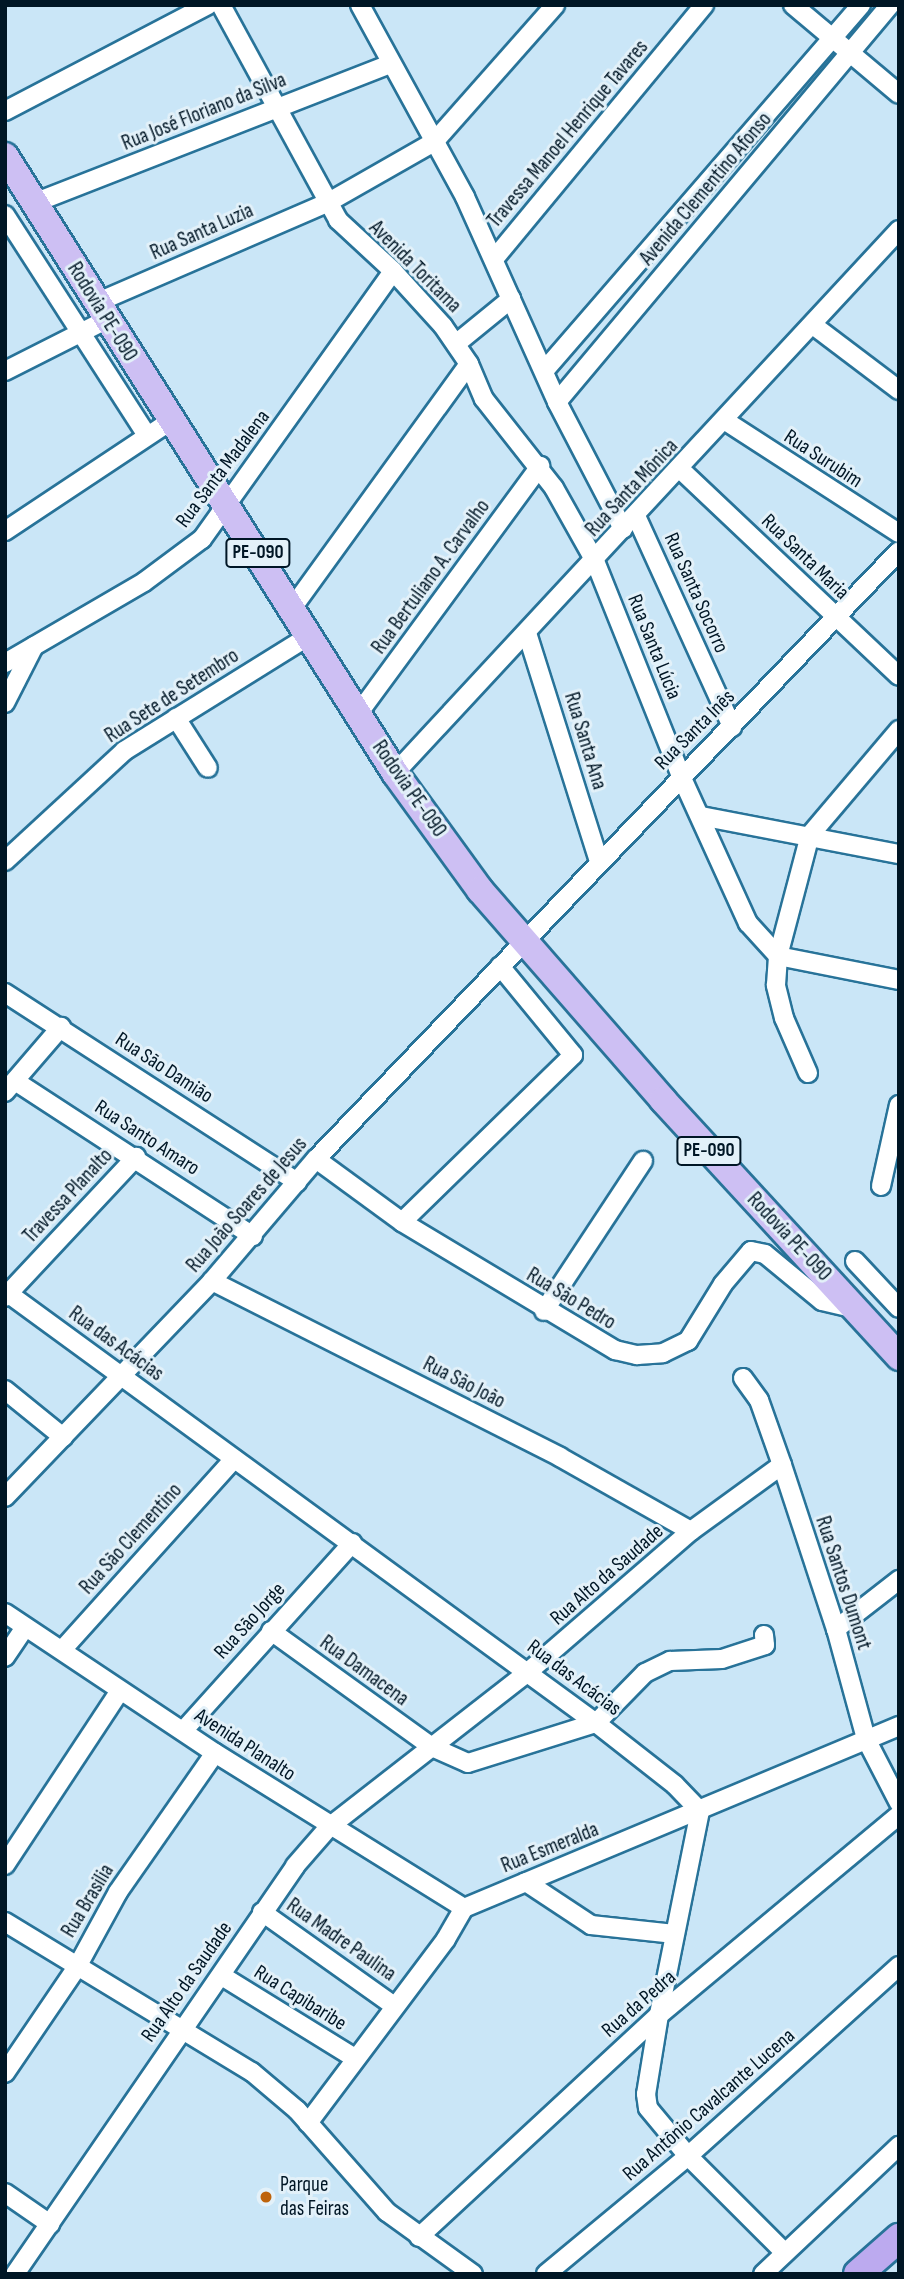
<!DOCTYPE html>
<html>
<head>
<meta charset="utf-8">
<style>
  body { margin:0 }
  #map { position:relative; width:904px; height:2279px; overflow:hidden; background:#cae6f7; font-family:"Sofia Sans Condensed",sans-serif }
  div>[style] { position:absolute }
  .roads { filter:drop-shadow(2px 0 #287399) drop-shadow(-2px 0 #287399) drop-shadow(0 2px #287399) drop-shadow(0 -2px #287399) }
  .minor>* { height:18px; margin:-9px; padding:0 9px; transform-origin:9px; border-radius:9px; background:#fff }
  .primary>* { height:26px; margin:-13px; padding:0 13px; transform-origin:13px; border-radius:13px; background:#cdbff3 }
  .trunk>* { height:28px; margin:-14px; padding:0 14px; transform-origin:14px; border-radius:14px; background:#bcaaef }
  .dots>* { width:19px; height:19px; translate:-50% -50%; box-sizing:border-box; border:4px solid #e3f1f9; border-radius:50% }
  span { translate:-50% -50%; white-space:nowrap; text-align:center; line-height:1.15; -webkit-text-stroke:6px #e3f1f9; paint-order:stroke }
  .shield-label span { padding:2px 5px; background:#e3f1f9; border:2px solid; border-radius:5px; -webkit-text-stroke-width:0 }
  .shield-label { font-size:19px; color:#001625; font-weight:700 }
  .street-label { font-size:21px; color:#001625 }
  .poi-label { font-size:21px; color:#001625 }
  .left { translate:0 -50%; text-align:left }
  .frame { position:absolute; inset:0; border:7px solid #001625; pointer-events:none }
</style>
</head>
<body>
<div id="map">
  <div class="roads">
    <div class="minor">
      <div style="left:221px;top:5px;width:245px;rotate:61.4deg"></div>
      <div style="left:338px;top:220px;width:75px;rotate:42.8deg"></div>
      <div style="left:393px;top:271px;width:74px;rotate:47.7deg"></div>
      <div style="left:443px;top:326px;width:46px;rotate:55.6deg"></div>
      <div style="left:469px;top:364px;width:38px;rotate:67deg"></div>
      <div style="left:484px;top:399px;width:113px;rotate:51.8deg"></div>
      <div style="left:554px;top:488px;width:84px;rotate:60.7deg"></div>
      <div style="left:595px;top:561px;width:232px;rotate:68.2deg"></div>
      <div style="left:681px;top:776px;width:162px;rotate:65.5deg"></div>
      <div style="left:748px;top:923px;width:45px;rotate:47.7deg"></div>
      <div style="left:778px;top:956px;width:123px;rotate:11.2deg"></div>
      <div style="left:360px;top:5px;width:219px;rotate:61.3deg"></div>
      <div style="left:465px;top:197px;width:225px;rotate:65.8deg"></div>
      <div style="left:557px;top:402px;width:143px;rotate:62.5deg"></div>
      <div style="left:793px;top:5px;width:138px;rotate:40deg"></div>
      <div style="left:5px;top:111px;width:229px;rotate:-27.6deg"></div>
      <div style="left:34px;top:203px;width:382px;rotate:-21.3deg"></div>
      <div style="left:5px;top:215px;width:262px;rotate:57.2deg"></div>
      <div style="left:494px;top:259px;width:330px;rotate:-50.4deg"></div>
      <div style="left:96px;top:303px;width:252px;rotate:-23.4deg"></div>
      <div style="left:327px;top:203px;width:123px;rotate:-29.7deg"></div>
      <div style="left:434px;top:142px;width:183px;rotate:-48.5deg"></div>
      <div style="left:813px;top:325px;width:108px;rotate:37.1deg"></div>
      <div style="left:457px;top:343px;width:70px;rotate:-39.2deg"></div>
      <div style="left:5px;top:371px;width:113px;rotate:-26.8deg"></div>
      <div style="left:544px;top:371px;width:484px;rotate:-49.1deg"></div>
      <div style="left:557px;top:402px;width:518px;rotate:-50.01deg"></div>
      <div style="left:724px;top:420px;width:208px;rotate:32.9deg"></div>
      <div style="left:680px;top:469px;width:301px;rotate:43.4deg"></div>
      <div style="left:636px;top:516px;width:232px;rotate:65.5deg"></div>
      <div style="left:5px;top:531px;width:201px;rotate:-33.6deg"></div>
      <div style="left:293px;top:607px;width:300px;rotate:-54.1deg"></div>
      <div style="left:527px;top:633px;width:240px;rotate:72.5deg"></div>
      <div style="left:5px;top:663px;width:161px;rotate:-30.2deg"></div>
      <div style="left:144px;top:582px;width:72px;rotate:-36.6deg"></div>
      <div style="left:202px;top:539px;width:329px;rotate:-54.5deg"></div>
      <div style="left:5px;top:703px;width:64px;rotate:-63deg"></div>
      <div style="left:358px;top:714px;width:308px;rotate:-53.7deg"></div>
      <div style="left:176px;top:718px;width:59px;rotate:57.4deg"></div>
      <div style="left:395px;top:773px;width:741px;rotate:-47.13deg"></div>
      <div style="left:701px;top:816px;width:202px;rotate:10.9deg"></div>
      <div style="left:5px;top:861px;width:162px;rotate:-42.7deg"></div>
      <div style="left:124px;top:751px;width:218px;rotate:-31.9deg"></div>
      <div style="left:5px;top:993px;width:348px;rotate:32.9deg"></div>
      <div style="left:808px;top:1073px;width:60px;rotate:-113.6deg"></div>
      <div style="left:784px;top:1018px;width:34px;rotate:-104deg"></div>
      <div style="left:776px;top:985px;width:29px;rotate:-86deg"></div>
      <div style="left:778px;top:956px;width:125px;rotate:-75.2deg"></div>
      <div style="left:810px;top:835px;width:138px;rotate:-49.7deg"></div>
      <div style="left:15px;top:1081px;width:284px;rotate:33.1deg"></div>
      <div style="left:5px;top:1092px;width:86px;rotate:-49.3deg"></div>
      <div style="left:316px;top:1159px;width:107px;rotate:36.2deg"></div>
      <div style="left:402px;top:1222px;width:249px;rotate:31deg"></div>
      <div style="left:615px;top:1350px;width:23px;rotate:13deg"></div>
      <div style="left:637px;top:1355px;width:26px;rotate:-4deg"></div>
      <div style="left:663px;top:1353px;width:28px;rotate:-26deg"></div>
      <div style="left:688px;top:1341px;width:67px;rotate:-58.4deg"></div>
      <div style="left:723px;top:1284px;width:43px;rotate:-49.7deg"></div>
      <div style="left:751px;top:1251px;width:14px;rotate:12deg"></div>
      <div style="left:765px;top:1254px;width:74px;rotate:39.5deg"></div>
      <div style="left:822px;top:1301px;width:35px;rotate:13deg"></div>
      <div style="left:881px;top:1186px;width:83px;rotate:-77.5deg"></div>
      <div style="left:402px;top:1222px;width:239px;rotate:-44.3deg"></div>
      <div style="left:573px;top:1055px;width:115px;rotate:-129.4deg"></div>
      <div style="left:855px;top:1261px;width:64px;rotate:46.9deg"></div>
      <div style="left:212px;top:1281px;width:390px;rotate:26.8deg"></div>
      <div style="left:560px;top:1457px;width:150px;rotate:29.5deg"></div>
      <div style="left:9px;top:1294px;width:727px;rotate:36.16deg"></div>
      <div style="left:596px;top:1723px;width:100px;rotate:38.1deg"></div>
      <div style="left:675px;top:1785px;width:36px;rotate:46deg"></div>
      <div style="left:700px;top:1811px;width:208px;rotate:101.4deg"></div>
      <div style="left:659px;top:2015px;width:80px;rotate:99.3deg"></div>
      <div style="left:646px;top:2094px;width:14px;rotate:82deg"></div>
      <div style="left:648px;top:2108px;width:62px;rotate:50.2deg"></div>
      <div style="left:688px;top:2156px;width:137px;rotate:45deg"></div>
      <div style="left:5px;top:1297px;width:192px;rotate:-46.9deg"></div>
      <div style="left:544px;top:1311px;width:180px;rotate:-56.6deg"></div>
      <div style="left:743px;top:1378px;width:27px;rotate:54deg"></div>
      <div style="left:759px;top:1400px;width:69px;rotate:70.5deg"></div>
      <div style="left:782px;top:1465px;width:173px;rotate:71.8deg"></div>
      <div style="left:836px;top:1629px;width:114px;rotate:74.7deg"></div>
      <div style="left:866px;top:1739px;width:72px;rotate:62.7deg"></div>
      <div style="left:5px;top:1390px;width:75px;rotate:39deg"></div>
      <div style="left:5px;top:1497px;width:299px;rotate:-46.2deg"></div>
      <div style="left:212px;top:1281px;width:160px;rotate:-49.6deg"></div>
      <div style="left:316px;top:1159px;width:842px;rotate:-46.2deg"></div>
      <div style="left:5px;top:1613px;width:252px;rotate:33.7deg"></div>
      <div style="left:215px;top:1753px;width:293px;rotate:31.9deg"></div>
      <div style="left:836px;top:1629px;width:80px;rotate:-37.9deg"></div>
      <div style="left:271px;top:1631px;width:198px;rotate:35.8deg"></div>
      <div style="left:432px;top:1747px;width:39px;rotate:24deg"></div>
      <div style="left:468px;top:1763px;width:134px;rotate:-17.4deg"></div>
      <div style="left:596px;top:1723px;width:70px;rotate:-45.6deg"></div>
      <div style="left:645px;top:1673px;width:28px;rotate:-26deg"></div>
      <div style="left:670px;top:1661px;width:52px;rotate:-2.2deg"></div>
      <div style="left:722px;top:1659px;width:45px;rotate:-18deg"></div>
      <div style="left:765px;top:1645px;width:10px;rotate:-96deg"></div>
      <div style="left:62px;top:1650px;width:257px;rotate:-48deg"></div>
      <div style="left:5px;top:1657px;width:36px;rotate:-56deg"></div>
      <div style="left:183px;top:1731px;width:253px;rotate:-48deg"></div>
      <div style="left:5px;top:1865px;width:207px;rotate:-56.6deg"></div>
      <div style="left:526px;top:1882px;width:78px;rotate:33.5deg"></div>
      <div style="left:591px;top:1925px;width:84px;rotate:6.1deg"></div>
      <div style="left:262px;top:1912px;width:161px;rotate:35.4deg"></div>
      <div style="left:5px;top:1922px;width:289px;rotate:31.3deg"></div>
      <div style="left:252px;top:2072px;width:59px;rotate:40.2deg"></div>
      <div style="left:297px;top:2110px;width:136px;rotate:48.6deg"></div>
      <div style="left:387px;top:2212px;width:106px;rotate:35.8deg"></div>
      <div style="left:222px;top:1976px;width:156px;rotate:31.7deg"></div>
      <div style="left:5px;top:2073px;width:128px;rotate:-55.8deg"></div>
      <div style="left:77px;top:1967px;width:85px;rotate:-61.3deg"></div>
      <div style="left:118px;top:1892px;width:169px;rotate:-55.1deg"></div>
      <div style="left:308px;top:2123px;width:230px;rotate:-53.1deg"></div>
      <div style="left:446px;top:1939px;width:36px;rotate:-60deg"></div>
      <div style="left:464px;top:1908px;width:472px;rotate:-22.7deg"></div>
      <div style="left:5px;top:2193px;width:55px;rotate:34.6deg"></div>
      <div style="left:419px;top:2237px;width:327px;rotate:-42.8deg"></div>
      <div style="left:659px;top:2015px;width:312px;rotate:-39.8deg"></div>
      <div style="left:15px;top:2274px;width:495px;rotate:-55.5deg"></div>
      <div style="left:295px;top:1866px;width:52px;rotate:-48.9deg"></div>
      <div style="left:329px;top:1827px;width:252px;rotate:-37.9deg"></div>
      <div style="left:528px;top:1672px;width:216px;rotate:-40.9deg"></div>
      <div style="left:691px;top:1531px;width:112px;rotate:-36deg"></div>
      <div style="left:546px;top:2274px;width:185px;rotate:-39.7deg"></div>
      <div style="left:688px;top:2156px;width:284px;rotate:-42deg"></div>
      <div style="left:763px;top:2274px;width:187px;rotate:-43.3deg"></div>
    </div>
    <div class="primary">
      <div style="left:5px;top:156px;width:730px;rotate:57.7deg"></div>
      <div style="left:395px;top:773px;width:145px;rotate:54deg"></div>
      <div style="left:480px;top:890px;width:279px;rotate:48.9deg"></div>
      <div style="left:663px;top:1100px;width:349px;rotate:47.4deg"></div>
    </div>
    <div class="trunk">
      <div style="left:858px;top:2274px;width:55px;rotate:-41.3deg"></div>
    </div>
  </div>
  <div class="dots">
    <div style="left:266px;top:2197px;background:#be630b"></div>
  </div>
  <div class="shield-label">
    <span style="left:258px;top:553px">PE-090</span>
    <span style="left:709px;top:1151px">PE-090</span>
  </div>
  <div class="street-label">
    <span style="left:204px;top:112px;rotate:-22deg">Rua José Floriano da Silva</span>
    <span style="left:568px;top:134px;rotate:-50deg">Travessa Manoel Henrique Tavares</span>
    <span style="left:706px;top:189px;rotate:-50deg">Avenida Clementino Afonso</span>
    <span style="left:202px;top:232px;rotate:-24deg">Rua Santa Luzia</span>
    <span style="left:415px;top:267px;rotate:45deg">Avenida Toritama</span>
    <span style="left:102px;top:312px;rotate:58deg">Rodovia PE-090</span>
    <span style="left:823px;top:459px;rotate:33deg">Rua Surubim</span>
    <span style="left:223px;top:469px;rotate:-53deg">Rua Santa Madalena</span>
    <span style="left:632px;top:488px;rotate:-47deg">Rua Santa Mônica</span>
    <span style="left:805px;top:557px;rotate:44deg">Rua Santa Maria</span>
    <span style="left:431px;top:577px;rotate:-54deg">Rua Bertuliano A. Carvalho</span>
    <span style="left:696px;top:593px;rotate:66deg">Rua Santa Socorro</span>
    <span style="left:654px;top:647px;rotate:68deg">Rua Santa Lúcia</span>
    <span style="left:172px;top:696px;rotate:-33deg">Rua Sete de Setembro</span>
    <span style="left:695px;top:730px;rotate:-45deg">Rua Santa Inês</span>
    <span style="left:585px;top:741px;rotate:73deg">Rua Santa Ana</span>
    <span style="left:409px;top:789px;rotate:55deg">Rodovia PE-090</span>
    <span style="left:164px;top:1068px;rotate:33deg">Rua São Damião</span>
    <span style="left:147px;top:1138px;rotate:33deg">Rua Santo Amaro</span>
    <span style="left:68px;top:1196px;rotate:-47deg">Travessa Planalto</span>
    <span style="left:247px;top:1205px;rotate:-49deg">Rua João Soares de Jesus</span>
    <span style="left:789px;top:1237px;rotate:47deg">Rodovia PE-090</span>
    <span style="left:571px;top:1299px;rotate:31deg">Rua São Pedro</span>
    <span style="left:116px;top:1344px;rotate:36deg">Rua das Acácias</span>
    <span style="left:464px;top:1383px;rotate:27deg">Rua São João</span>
    <span style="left:131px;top:1539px;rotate:-48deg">Rua São Clementino</span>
    <span style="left:607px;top:1575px;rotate:-41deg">Rua Alto da Saudade</span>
    <span style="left:843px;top:1583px;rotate:72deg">Rua Santos Dumont</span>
    <span style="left:250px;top:1621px;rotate:-48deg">Rua São Jorge</span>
    <span style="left:364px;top:1671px;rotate:36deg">Rua Damacena</span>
    <span style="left:574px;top:1678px;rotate:37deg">Rua das Acácias</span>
    <span style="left:245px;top:1745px;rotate:33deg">Avenida Planalto</span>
    <span style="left:550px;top:1848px;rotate:-22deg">Rua Esmeralda</span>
    <span style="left:88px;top:1901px;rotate:-59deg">Rua Brasilia</span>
    <span style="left:341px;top:1940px;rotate:35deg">Rua Madre Paulina</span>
    <span style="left:187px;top:1982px;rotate:-55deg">Rua Alto da Saudade</span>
    <span style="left:300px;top:1998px;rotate:32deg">Rua Capibaribe</span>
    <span style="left:639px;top:2004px;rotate:-41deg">Rua da Pedra</span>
    <span style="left:709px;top:2105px;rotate:-41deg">Rua Antônio Cavalcante Lucena</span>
  </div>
  <div class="poi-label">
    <span class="left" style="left:280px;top:2197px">Parque<br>das Feiras</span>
  </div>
  <div class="frame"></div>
</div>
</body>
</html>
